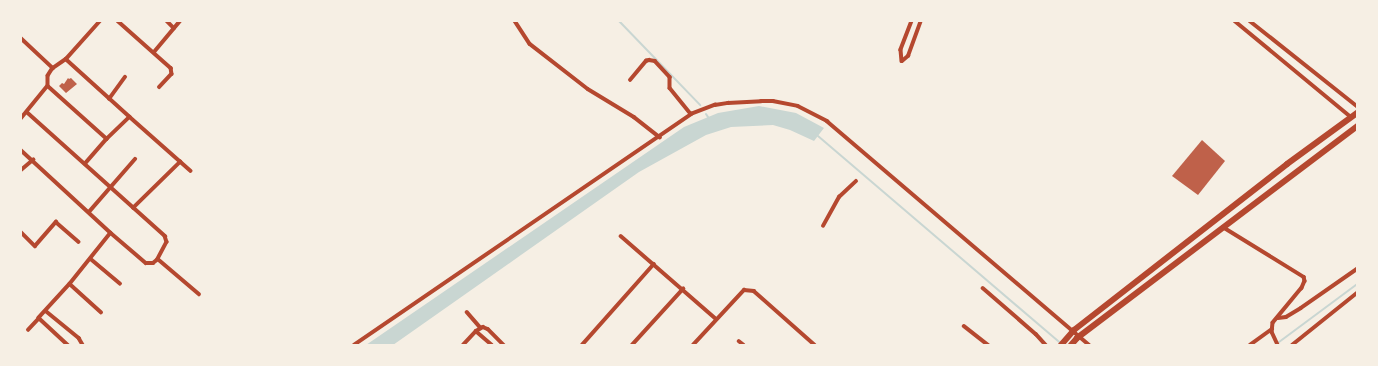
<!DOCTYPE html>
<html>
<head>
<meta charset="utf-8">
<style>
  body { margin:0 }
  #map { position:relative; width:1378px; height:366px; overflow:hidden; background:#f6efe4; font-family:Ubuntu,sans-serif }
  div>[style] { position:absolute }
  .water>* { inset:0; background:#c9d6d2 }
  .stream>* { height:2px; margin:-1px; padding:0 1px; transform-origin:1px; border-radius:1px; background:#c9d6d2 }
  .building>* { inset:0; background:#bf614a }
  .minor>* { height:3.5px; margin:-1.75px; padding:0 1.75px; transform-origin:1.75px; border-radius:1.75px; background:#b5482f }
  .primary>* { height:6px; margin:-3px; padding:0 3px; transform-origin:3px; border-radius:3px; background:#b5482f }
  span { translate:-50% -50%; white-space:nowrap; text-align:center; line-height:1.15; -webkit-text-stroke:4px #f6efe4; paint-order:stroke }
  .frame { position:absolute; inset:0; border:22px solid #f6efe4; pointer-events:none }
</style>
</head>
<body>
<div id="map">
  <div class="water">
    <div style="clip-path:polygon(759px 106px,796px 113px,824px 128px,814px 141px,790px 130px,773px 125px,731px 127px,706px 135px,639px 172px,393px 345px,366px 345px,684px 127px,718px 113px)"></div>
  </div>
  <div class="stream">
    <div style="left:619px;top:21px;width:117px;rotate:46deg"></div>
    <div style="left:706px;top:114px;width:4px;rotate:56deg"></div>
    <div style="left:818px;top:136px;width:318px;rotate:40.5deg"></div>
    <div style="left:1275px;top:345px;width:102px;rotate:-36.6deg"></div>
  </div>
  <div class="building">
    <div style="clip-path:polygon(68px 78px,69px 79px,71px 78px,77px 84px,66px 93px,59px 86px,62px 83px,64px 84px)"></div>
    <div style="clip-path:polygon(1202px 140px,1225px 161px,1198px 195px,1172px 176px)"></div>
  </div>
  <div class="minor">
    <div style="left:118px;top:21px;width:71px;rotate:41.6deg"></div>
    <div style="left:171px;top:68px;width:6px;rotate:81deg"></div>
    <div style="left:172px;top:74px;width:18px;rotate:133deg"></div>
    <div style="left:167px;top:21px;width:10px;rotate:45deg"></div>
    <div style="left:515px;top:21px;width:27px;rotate:57deg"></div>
    <div style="left:530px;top:44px;width:73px;rotate:37.8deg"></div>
    <div style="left:588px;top:89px;width:54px;rotate:31.3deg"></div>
    <div style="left:634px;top:117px;width:33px;rotate:38deg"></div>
    <div style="left:912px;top:21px;width:31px;rotate:111deg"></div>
    <div style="left:901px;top:50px;width:11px;rotate:85deg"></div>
    <div style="left:902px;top:61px;width:8px;rotate:-40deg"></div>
    <div style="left:908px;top:56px;width:37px;rotate:-70deg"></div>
    <div style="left:1235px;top:21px;width:151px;rotate:39.6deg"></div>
    <div style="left:1250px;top:21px;width:137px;rotate:38.5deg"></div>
    <div style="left:21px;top:38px;width:44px;rotate:43.2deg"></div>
    <div style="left:53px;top:68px;width:9px;rotate:122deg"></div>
    <div style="left:48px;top:76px;width:10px;rotate:90deg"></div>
    <div style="left:48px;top:86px;width:43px;rotate:129.3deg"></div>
    <div style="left:154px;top:52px;width:40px;rotate:-50deg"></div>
    <div style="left:66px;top:59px;width:86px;rotate:42.2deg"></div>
    <div style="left:130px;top:117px;width:32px;rotate:136deg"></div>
    <div style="left:53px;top:68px;width:16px;rotate:-35deg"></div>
    <div style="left:66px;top:59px;width:51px;rotate:-48.2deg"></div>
    <div style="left:630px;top:80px;width:25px;rotate:-50deg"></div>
    <div style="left:646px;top:61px;width:3px;rotate:-18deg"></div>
    <div style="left:649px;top:60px;width:6px;rotate:9deg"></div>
    <div style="left:655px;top:61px;width:22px;rotate:47deg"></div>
    <div style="left:670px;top:77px;width:11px;rotate:90deg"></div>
    <div style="left:670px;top:88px;width:33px;rotate:51deg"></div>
    <div style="left:48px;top:86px;width:79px;rotate:41.9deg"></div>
    <div style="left:107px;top:139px;width:33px;rotate:131deg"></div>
    <div style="left:109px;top:99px;width:27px;rotate:-54deg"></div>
    <div style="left:27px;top:112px;width:186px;rotate:41.9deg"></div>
    <div style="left:165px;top:236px;width:6px;rotate:72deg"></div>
    <div style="left:167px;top:242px;width:19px;rotate:118deg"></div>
    <div style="left:130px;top:117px;width:81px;rotate:41.5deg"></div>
    <div style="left:21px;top:150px;width:122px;rotate:42.7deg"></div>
    <div style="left:111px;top:233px;width:65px;rotate:128.8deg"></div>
    <div style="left:70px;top:284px;width:46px;rotate:132.4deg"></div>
    <div style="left:39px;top:318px;width:40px;rotate:43deg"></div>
    <div style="left:21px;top:170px;width:16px;rotate:-40deg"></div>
    <div style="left:133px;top:208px;width:66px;rotate:-44.4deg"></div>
    <div style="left:89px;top:212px;width:70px;rotate:-49deg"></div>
    <div style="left:823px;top:226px;width:33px;rotate:-61deg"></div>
    <div style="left:839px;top:197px;width:23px;rotate:-43deg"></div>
    <div style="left:1223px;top:227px;width:95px;rotate:31.7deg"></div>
    <div style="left:1304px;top:277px;width:4px;rotate:76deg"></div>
    <div style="left:1305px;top:281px;width:8px;rotate:113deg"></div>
    <div style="left:1302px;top:288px;width:45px;rotate:129.6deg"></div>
    <div style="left:1273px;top:323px;width:9px;rotate:96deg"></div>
    <div style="left:1272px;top:332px;width:14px;rotate:65deg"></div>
    <div style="left:21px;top:232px;width:20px;rotate:45deg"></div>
    <div style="left:35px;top:246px;width:32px;rotate:-49deg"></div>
    <div style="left:56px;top:222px;width:30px;rotate:41deg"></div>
    <div style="left:111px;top:233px;width:46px;rotate:40.6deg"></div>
    <div style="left:146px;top:263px;width:7px"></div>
    <div style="left:153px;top:263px;width:6px;rotate:-39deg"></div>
    <div style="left:158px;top:259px;width:54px;rotate:40.5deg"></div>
    <div style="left:621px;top:236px;width:126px;rotate:41.1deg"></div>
    <div style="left:91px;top:259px;width:38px;rotate:40deg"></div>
    <div style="left:70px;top:284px;width:42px;rotate:42.1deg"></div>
    <div style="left:983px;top:288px;width:70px;rotate:41deg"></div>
    <div style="left:1036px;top:334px;width:15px;rotate:48deg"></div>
    <div style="left:46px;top:311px;width:43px;rotate:39.3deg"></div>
    <div style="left:79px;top:338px;width:8px;rotate:60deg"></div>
    <div style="left:467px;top:312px;width:21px;rotate:49deg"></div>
    <div style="left:1278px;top:318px;width:8px;rotate:-7deg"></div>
    <div style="left:1286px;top:317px;width:17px;rotate:-31deg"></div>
    <div style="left:1301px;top:308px;width:68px;rotate:-34.9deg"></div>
    <div style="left:964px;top:326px;width:31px;rotate:38deg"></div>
    <div style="left:28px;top:330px;width:16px;rotate:-47deg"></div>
    <div style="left:476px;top:331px;width:21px;rotate:41deg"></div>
    <div style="left:739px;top:341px;width:6px;rotate:39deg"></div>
    <div style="left:354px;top:345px;width:409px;rotate:-34.4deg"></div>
    <div style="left:691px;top:114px;width:26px;rotate:-21deg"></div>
    <div style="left:715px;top:105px;width:13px;rotate:-9deg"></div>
    <div style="left:728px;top:103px;width:33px;rotate:-3deg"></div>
    <div style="left:761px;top:101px;width:12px"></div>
    <div style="left:773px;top:101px;width:25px;rotate:11deg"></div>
    <div style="left:798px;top:106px;width:33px;rotate:27deg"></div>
    <div style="left:827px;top:121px;width:345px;rotate:40.5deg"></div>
    <div style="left:463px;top:345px;width:19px;rotate:-47deg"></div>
    <div style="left:476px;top:331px;width:8px;rotate:-30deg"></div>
    <div style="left:483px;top:327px;width:5px;rotate:22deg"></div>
    <div style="left:488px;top:329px;width:23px;rotate:45deg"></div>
    <div style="left:582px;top:345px;width:108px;rotate:-48.4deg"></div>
    <div style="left:632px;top:345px;width:76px;rotate:-47.7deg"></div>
    <div style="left:693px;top:345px;width:75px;rotate:-47.2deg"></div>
    <div style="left:744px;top:290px;width:10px;rotate:6deg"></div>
    <div style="left:754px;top:291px;width:81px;rotate:41.5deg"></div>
    <div style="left:1250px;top:345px;width:27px;rotate:-36deg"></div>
    <div style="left:1292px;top:345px;width:83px;rotate:-38.7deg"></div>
  </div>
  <div class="primary">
    <div style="left:1061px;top:345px;width:20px;rotate:-49deg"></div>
    <div style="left:1074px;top:330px;width:270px;rotate:-37.9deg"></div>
    <div style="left:1287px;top:164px;width:87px;rotate:-36.1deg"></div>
    <div style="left:1071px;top:345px;width:9px;rotate:-49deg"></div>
    <div style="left:1077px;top:338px;width:351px;rotate:-37.1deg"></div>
  </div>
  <div class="frame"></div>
</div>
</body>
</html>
